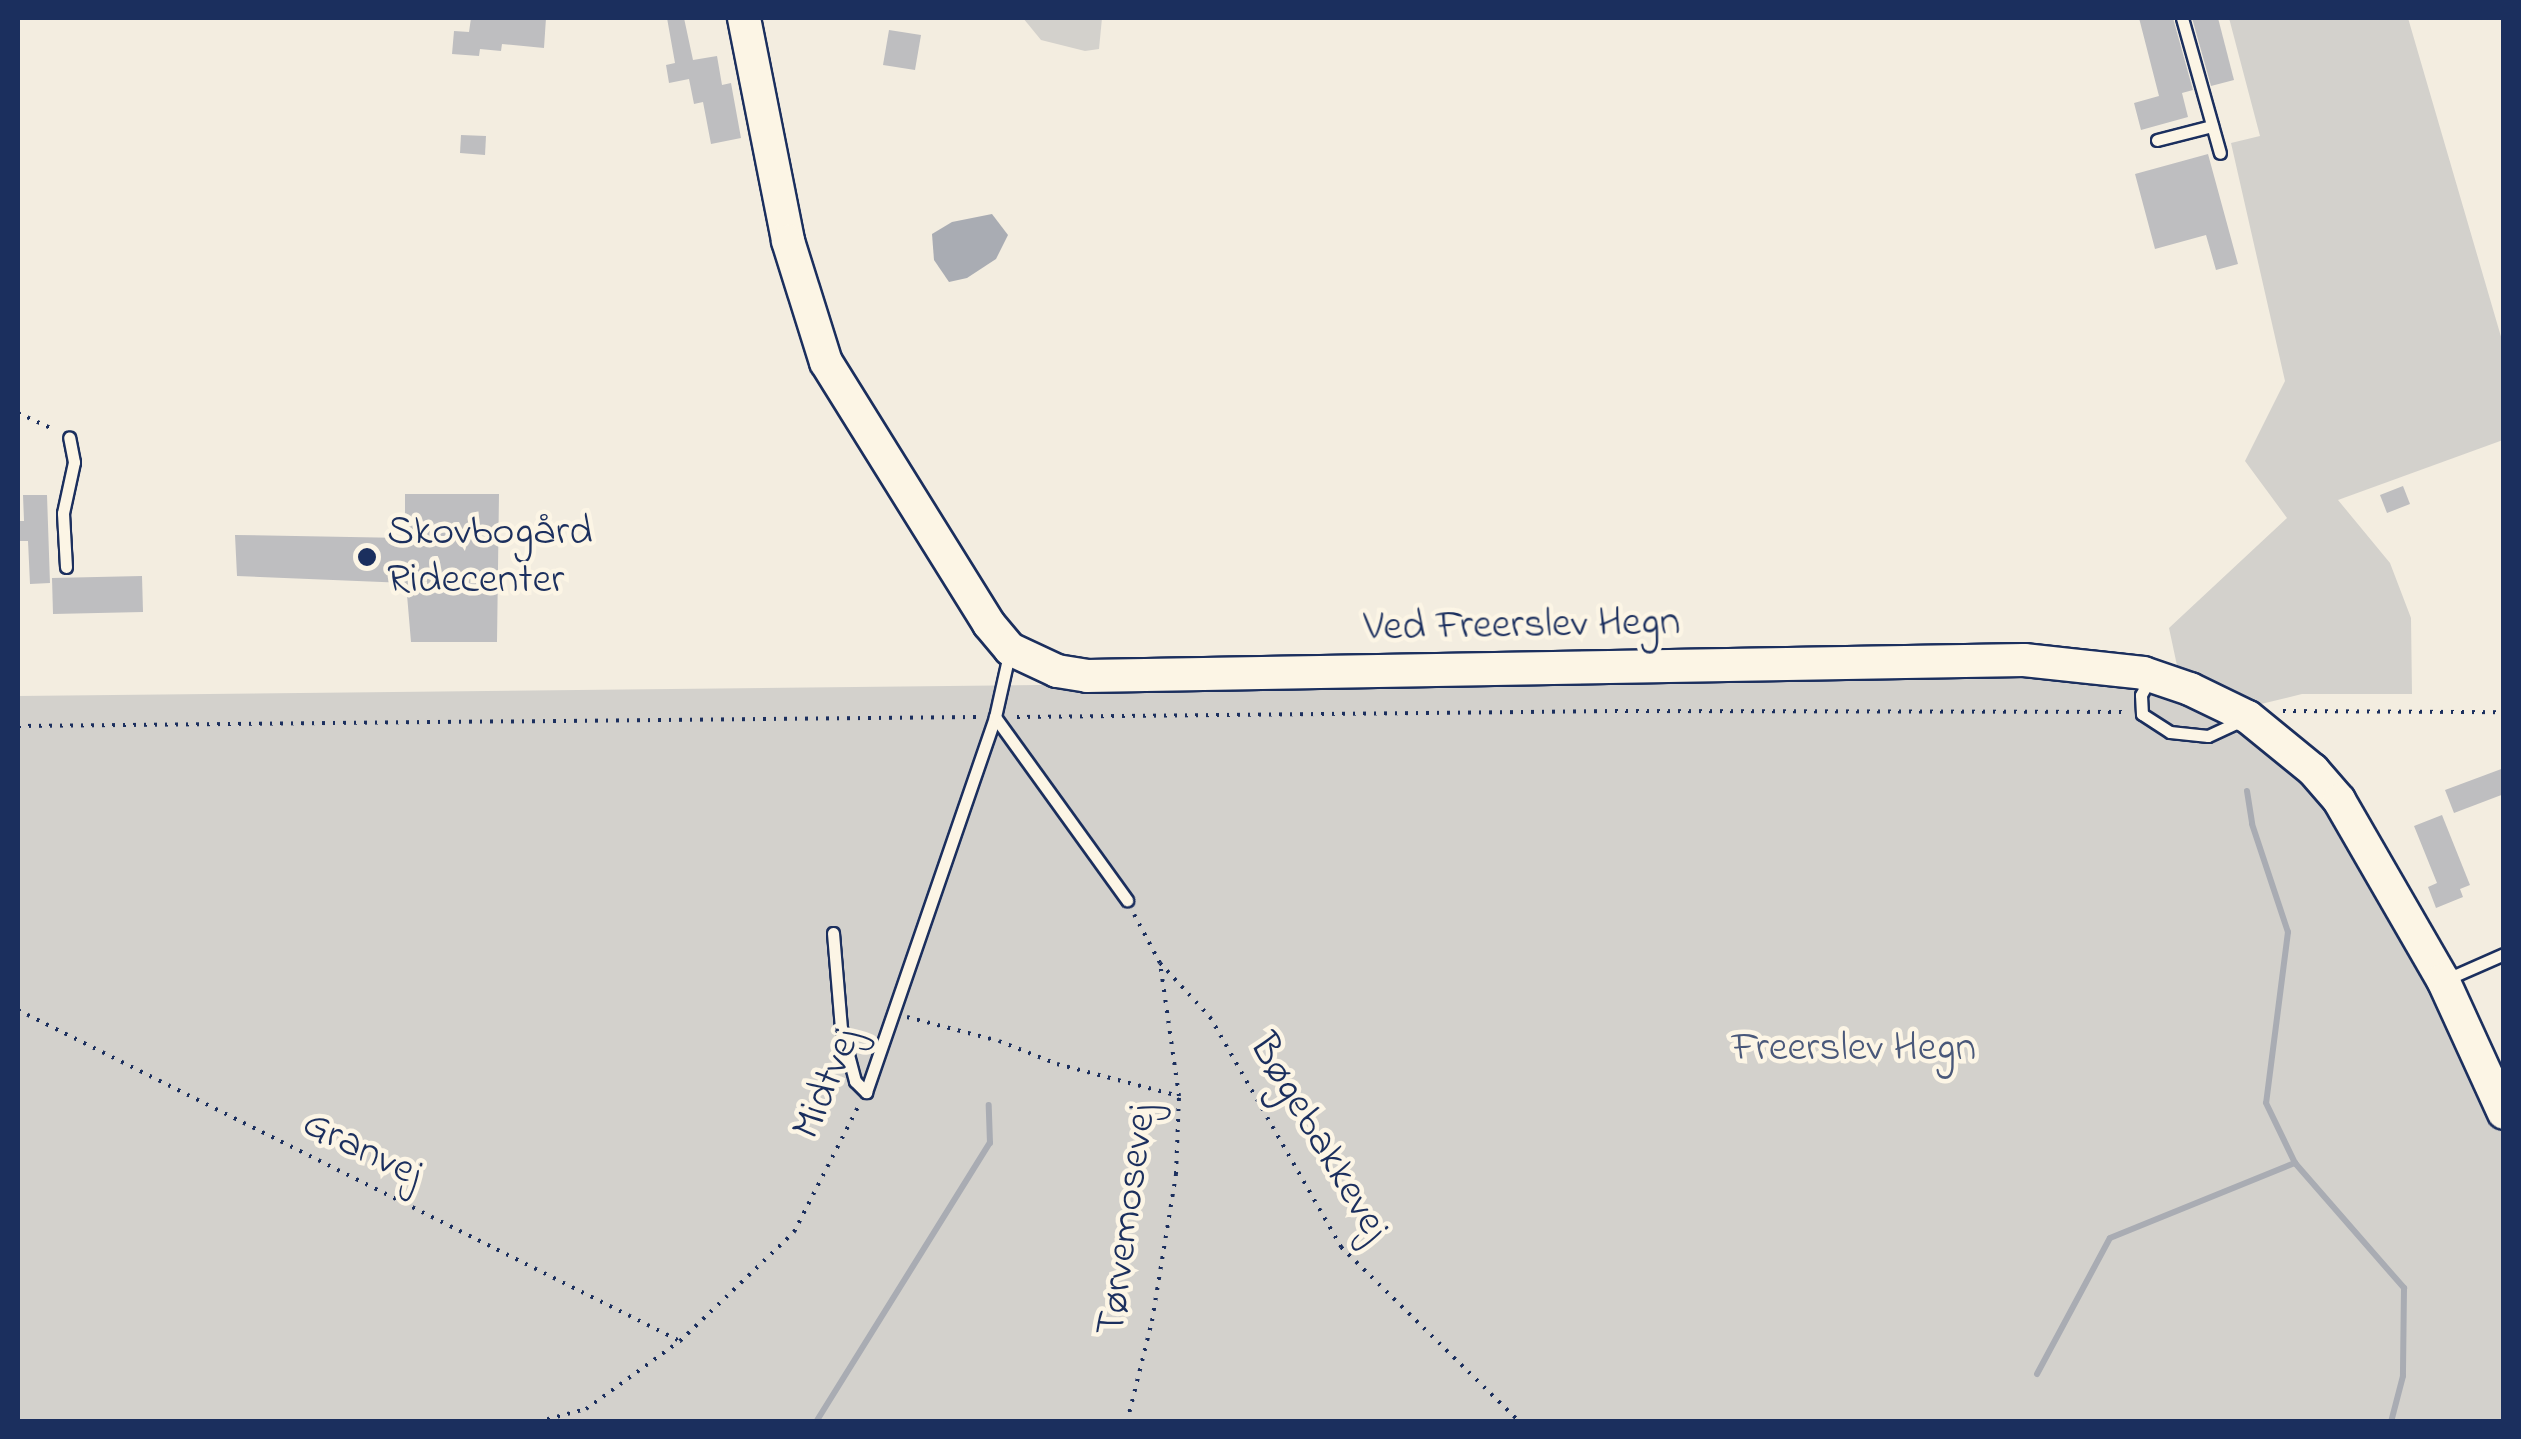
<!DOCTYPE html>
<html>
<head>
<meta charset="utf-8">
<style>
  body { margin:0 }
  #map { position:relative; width:2521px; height:1439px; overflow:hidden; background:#f3ede0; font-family:"Indie Flower",sans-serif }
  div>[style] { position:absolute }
  .green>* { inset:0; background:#d3d1cc }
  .water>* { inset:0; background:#a9acb3 }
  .stream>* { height:6px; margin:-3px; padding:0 3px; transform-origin:3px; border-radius:3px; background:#a9acb3 }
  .building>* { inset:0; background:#bebec0 }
  .path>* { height:4px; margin-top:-2px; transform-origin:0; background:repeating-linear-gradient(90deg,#1b2f5e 0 2.5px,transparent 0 10.5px) }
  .roads { filter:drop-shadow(2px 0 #1b2f5e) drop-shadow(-2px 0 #1b2f5e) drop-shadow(0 2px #1b2f5e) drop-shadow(0 -2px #1b2f5e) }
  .lane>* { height:11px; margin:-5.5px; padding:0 5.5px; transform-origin:5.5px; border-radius:5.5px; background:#fcf5e5 }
  .secondary>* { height:32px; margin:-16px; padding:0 16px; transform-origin:16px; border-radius:16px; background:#fcf5e5 }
  .dots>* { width:28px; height:28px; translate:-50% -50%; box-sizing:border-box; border:5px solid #fcf5e5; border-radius:50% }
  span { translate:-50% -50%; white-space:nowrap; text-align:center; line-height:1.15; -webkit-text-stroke:9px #fcf5e5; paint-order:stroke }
  .poi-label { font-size:42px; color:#1b2f5e }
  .left { translate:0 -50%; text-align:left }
  .street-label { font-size:42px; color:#1b2f5e }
  .park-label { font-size:42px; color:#49587a }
  .frame { position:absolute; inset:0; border:20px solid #1b2f5e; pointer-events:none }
</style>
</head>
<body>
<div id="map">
  <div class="green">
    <div style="clip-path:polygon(1023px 18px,1102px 18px,1099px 49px,1085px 51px,1041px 40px)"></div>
    <div style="clip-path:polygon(2229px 18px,2408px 18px,2504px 347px,2503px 440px,2338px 500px,2390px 563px,2411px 618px,2412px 694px,2302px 694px,2261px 704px,2179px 675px,2169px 628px,2287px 518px,2245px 461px,2285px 381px,2231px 143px,2260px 136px)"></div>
    <div style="clip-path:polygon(2055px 674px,2164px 693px,2229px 720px,2296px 770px,2359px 845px,2432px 982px,2503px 1136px,2503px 1421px,18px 1421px,18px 696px)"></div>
  </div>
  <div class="water">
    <div style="clip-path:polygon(992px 214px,1008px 235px,996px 259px,967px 278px,949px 282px,934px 260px,932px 234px,952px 222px)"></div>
  </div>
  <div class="stream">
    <div style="left:2247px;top:791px;width:33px;rotate:81deg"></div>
    <div style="left:2252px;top:824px;width:114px;rotate:71.6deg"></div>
    <div style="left:2288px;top:932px;width:172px;rotate:97.3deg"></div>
    <div style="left:2266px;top:1103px;width:67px;rotate:64.2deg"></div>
    <div style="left:2295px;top:1163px;width:166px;rotate:48.9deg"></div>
    <div style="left:2404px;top:1288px;width:88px;rotate:90.7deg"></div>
    <div style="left:2403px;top:1376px;width:48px;rotate:104.6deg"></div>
    <div style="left:2037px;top:1374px;width:154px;rotate:-61.8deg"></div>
    <div style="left:2110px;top:1238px;width:200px;rotate:-22.1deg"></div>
    <div style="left:816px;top:1422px;width:329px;rotate:-58.1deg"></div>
    <div style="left:990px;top:1143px;width:38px;rotate:-92deg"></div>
  </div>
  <div class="building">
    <div style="clip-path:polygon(471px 18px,546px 18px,544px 48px,502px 44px,501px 51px,480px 49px,479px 56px,452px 54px,454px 31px,469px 32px)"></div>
    <div style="clip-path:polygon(667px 18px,684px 18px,693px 60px,717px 56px,722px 85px,731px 83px,741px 138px,711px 144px,703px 102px,694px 104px,689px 79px,669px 83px,666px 65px,675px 63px)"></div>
    <div style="clip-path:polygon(2139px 18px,2173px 18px,2193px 90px,2182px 93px,2188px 117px,2141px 130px,2134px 103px,2159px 96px)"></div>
    <div style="clip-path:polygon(2192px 18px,2218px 18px,2234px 80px,2211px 86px)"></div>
    <div style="clip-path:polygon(889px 30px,921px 35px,915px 70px,883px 65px)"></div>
    <div style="clip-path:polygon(461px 135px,486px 136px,485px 155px,460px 153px)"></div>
    <div style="clip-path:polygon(2208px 154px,2238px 264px,2216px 270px,2206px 235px,2155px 249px,2135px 174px)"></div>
    <div style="clip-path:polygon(2403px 486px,2410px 504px,2387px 513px,2380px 495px)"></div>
    <div style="clip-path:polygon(405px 494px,499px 494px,497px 642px,411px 642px,406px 583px,237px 576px,235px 535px,405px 538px)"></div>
    <div style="clip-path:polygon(23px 495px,47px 495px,50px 583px,30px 584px,28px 541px,18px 541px,18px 521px,24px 521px)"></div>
    <div style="clip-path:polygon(142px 576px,143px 612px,53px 614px,52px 578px)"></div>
    <div style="clip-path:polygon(2504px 768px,2504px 794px,2454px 813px,2445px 790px)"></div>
    <div style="clip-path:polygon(2442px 815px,2470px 885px,2460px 889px,2463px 897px,2436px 908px,2428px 887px,2437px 883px,2414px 826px)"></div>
  </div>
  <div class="path">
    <div style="left:18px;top:413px;width:41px;rotate:24.7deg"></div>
    <div style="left:2283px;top:711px;width:221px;rotate:0.3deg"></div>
    <div style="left:1017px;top:717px;width:598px;rotate:-0.57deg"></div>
    <div style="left:1615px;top:711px;width:512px;rotate:0.11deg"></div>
    <div style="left:18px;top:726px;width:959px;rotate:-0.54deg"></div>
    <div style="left:1160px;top:963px;width:74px;rotate:47.2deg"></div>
    <div style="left:1210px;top:1017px;width:265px;rotate:60.3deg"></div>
    <div style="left:1341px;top:1247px;width:250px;rotate:44.4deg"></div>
    <div style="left:18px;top:1010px;width:740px;rotate:26.57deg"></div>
    <div style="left:907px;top:1017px;width:95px;rotate:14.6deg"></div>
    <div style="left:999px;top:1041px;width:62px;rotate:21.6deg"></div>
    <div style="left:1057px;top:1064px;width:126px;rotate:14.7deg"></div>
    <div style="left:537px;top:1422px;width:51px;rotate:-14.9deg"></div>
    <div style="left:586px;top:1409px;width:116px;rotate:-35.9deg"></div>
    <div style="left:680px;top:1341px;width:158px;rotate:-43.7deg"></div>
    <div style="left:794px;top:1232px;width:140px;rotate:-62.9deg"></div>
    <div style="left:1127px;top:1422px;width:104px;rotate:-76.1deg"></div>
    <div style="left:1152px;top:1321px;width:149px;rotate:-80.7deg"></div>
    <div style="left:1176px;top:1174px;width:78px;rotate:-87.8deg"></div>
    <div style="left:1179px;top:1096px;width:134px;rotate:-98.1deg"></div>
    <div style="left:1160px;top:963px;width:55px;rotate:-118deg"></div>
  </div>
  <div class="roads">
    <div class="lane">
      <div style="left:2182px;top:18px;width:140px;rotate:74.3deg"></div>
      <div style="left:2157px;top:140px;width:57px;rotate:-14.3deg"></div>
      <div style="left:66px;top:567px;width:54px;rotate:-93.2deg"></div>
      <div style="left:63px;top:513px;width:52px;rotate:-77.8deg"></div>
      <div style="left:74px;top:462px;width:25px;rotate:-101deg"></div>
      <div style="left:2149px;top:680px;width:17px;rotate:118deg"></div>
      <div style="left:2141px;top:695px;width:19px;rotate:87deg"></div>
      <div style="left:2142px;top:714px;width:33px;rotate:33deg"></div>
      <div style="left:2170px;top:732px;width:38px;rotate:6deg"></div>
      <div style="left:2208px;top:736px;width:38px;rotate:-25deg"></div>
      <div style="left:995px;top:717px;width:226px;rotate:54.2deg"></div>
      <div style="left:833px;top:933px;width:95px;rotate:85.2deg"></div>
      <div style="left:841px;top:1028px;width:55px;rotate:75.2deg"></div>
      <div style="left:855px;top:1081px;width:16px;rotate:45deg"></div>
      <div style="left:866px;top:1092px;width:397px;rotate:-71deg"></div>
      <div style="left:995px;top:717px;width:69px;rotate:-77.4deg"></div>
      <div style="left:2447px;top:979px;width:62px;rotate:-23.7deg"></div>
    </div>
    <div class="secondary">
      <div style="left:744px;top:18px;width:227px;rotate:78.8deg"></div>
      <div style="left:788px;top:241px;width:127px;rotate:72.6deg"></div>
      <div style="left:826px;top:362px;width:309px;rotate:58.1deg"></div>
      <div style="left:989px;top:624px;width:33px;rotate:50deg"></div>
      <div style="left:1010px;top:649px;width:52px;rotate:25.1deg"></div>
      <div style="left:1057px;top:671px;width:30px;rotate:9deg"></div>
      <div style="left:1087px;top:676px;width:937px;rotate:-0.98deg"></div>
      <div style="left:2024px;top:660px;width:120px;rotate:6.2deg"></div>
      <div style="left:2143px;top:673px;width:50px;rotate:18.8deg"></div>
      <div style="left:2190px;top:689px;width:64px;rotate:25.8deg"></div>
      <div style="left:2248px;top:717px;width:84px;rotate:39.2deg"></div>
      <div style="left:2313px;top:770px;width:40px;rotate:49deg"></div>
      <div style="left:2339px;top:800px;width:208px;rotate:60deg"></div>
      <div style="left:2443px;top:980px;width:146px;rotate:65.4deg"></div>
    </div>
  </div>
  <div class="dots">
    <div style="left:367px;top:557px;background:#1b2f5e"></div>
  </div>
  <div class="poi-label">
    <span class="left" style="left:387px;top:557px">Skovbogård<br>Ridecenter</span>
  </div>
  <div class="street-label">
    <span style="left:1522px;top:626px;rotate:-1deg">Ved Freerslev Hegn</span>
    <span style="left:828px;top:1084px;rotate:-67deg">Midtvej</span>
    <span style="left:1318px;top:1138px;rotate:59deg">Bøgebakkevej</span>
    <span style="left:362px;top:1150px;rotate:26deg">Granvej</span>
    <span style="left:1128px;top:1220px;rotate:-82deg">Tørvemosevej</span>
  </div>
  <div class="park-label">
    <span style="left:1854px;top:1049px">Freerslev Hegn</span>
  </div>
  <div class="frame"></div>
</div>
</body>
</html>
